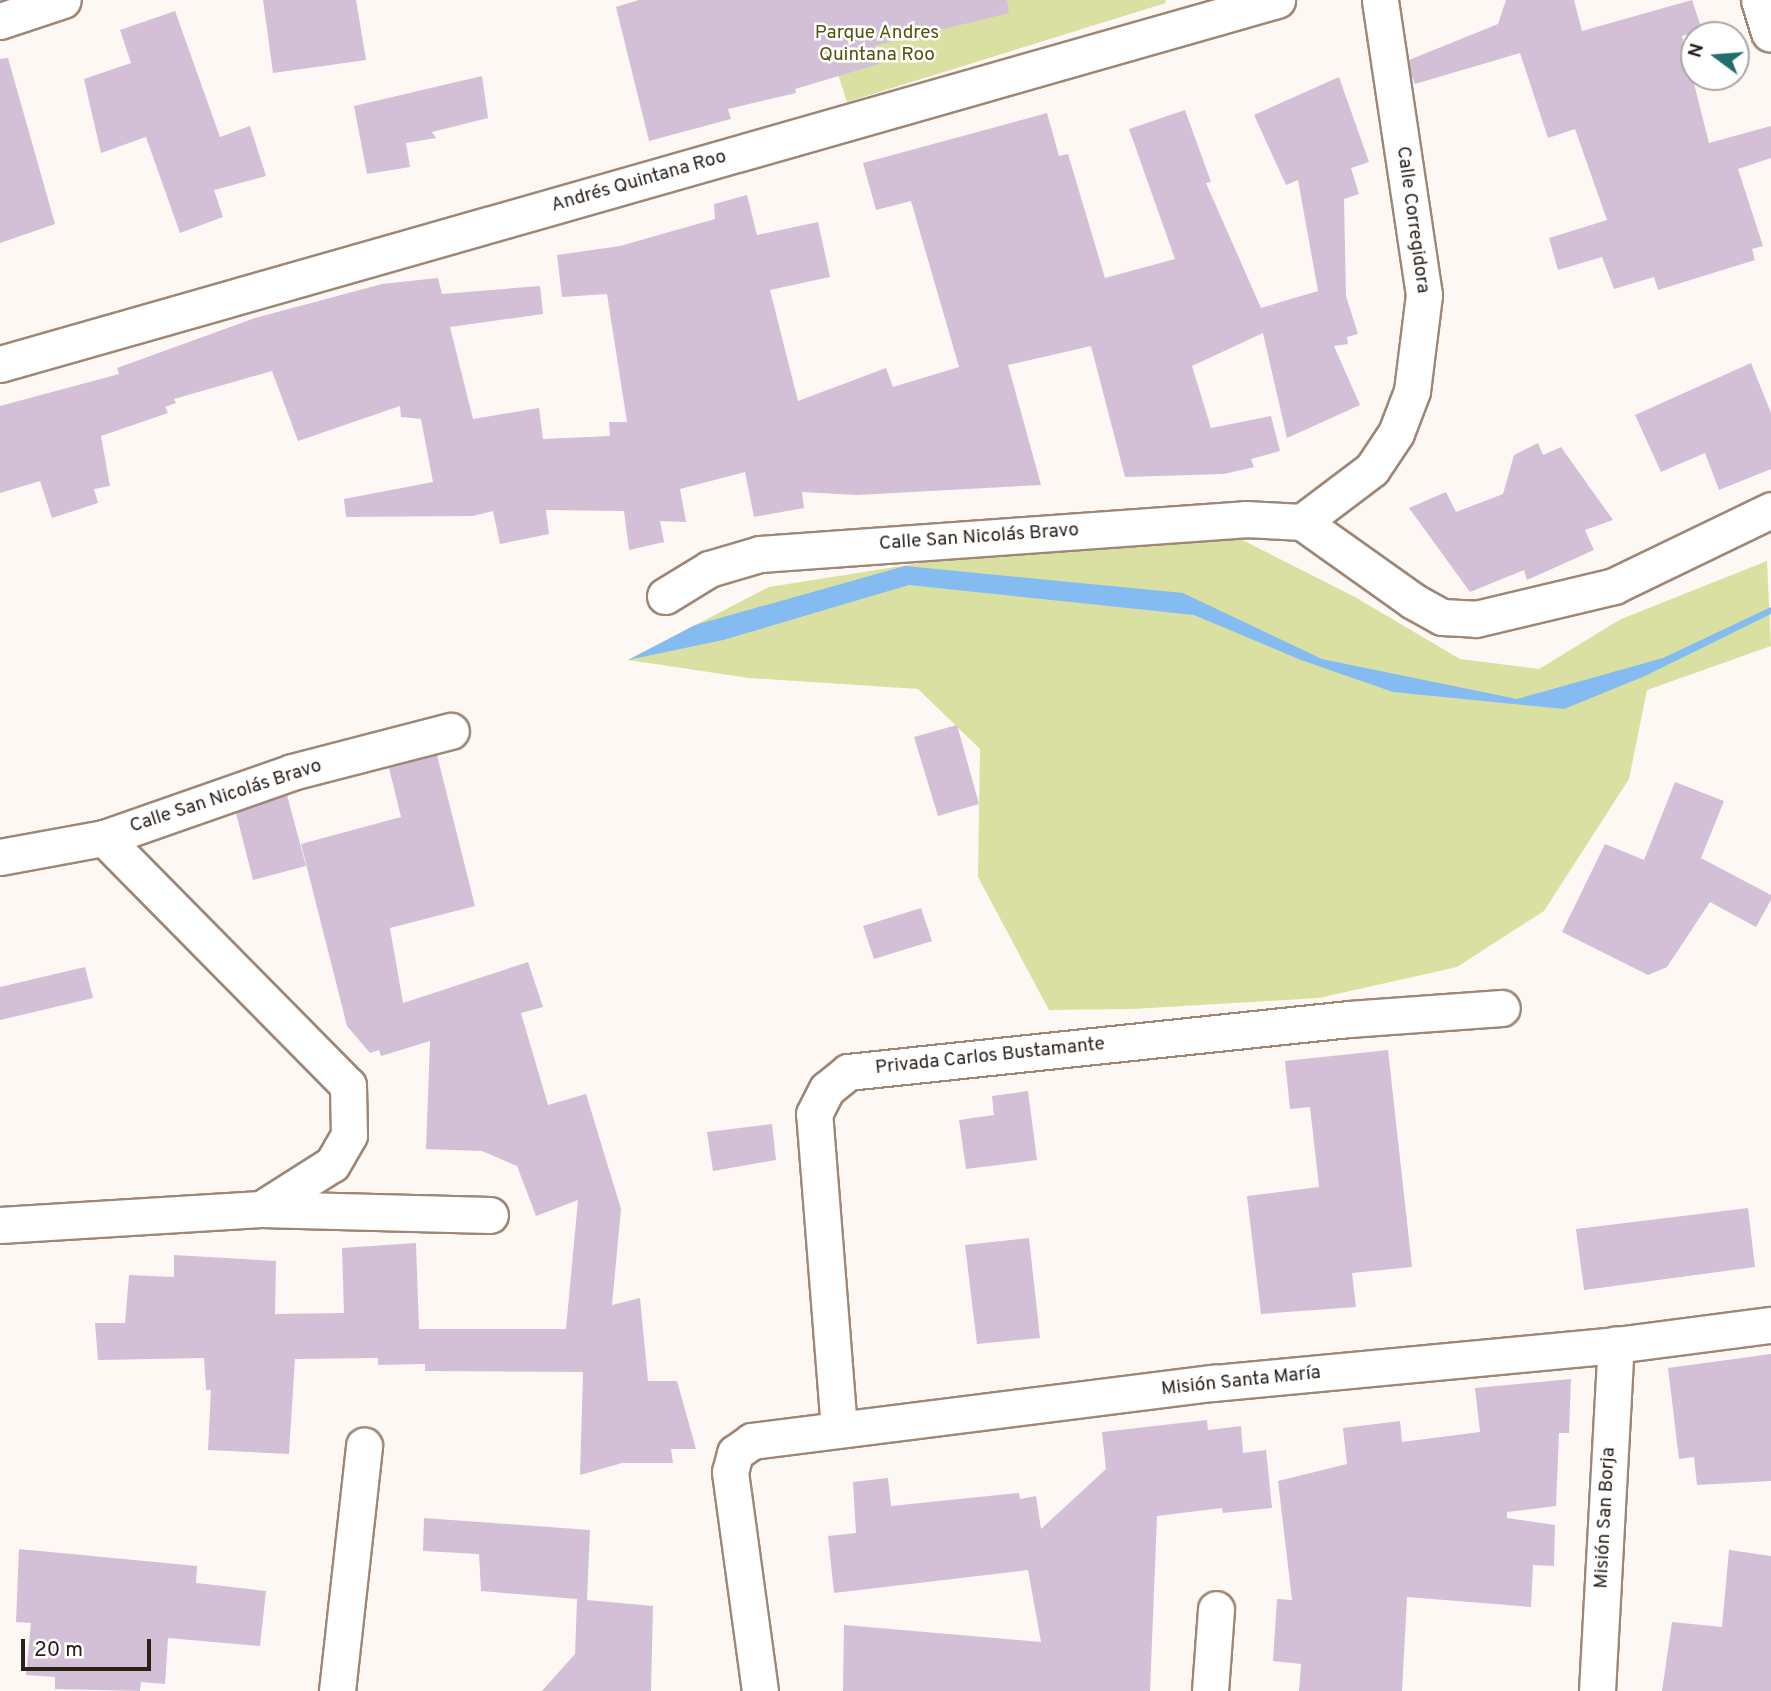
<!DOCTYPE html>
<html>
<head>
<meta charset="utf-8">
<style>
  body { margin:0 }
  #map { position:relative; width:1771px; height:1691px; overflow:hidden; background:#fef8f5; font-family:Overpass,sans-serif }
  div>[style] { position:absolute }
  .green>* { inset:0; background:#dae0a1 }
  .water>* { inset:0; background:#84bcf1 }
  .building>* { inset:0; background:#d3bfd6 }
  .roads { filter:drop-shadow(2px 0 #9e8776) drop-shadow(-2px 0 #9e8776) drop-shadow(0 2px #9e8776) drop-shadow(0 -2px #9e8776) }
  .street>* { height:35px; margin:-17.5px; padding:0 17.5px; transform-origin:17.5px; border-radius:17.5px; background:#fff }
  .secondary>* { height:38px; margin:-19px; padding:0 19px; transform-origin:19px; border-radius:19px; background:#fff }
  span { translate:-50% -50%; white-space:nowrap; text-align:center; line-height:1.15; -webkit-text-stroke:5px #fff; paint-order:stroke }
  .park-label { font-size:19px; color:#51550c }
  .street-label { font-size:19px; color:#2a211a }
  .north { position:absolute; left:1680px; top:21px; width:70px; height:70px; box-sizing:border-box; background:#fff; border:2px solid #aaa6a3; border-radius:50%; rotate:286deg; font-size:19px; font-weight:700; line-height:28px; text-align:center; color:#2a211a }
  .north::after { content:''; display:block; margin:auto; width:24px; height:32px; background:#226e6d; clip-path:polygon(50% 0,100% 100%,50% 72%,0 100%) }
  .scale { position:absolute; left:21px; top:1639px; width:130px; height:32px; box-sizing:border-box; border:4px solid #2a211a; border-top:0; padding-left:9px; font-size:21px; line-height:24px; white-space:nowrap; color:#2a211a; -webkit-text-stroke:5px #fff; paint-order:stroke }
</style>
</head>
<body>
<div id="map">
  <div class="green">
    <div style="clip-path:polygon(814px 0,1165px 0,1166px 3px,847px 102px)"></div>
    <div style="clip-path:polygon(1217px 527px,1355px 597px,1460px 659px,1539px 669px,1621px 619px,1767px 561px,1771px 646px,1647px 690px,1629px 779px,1544px 911px,1457px 967px,1319px 998px,1133px 1009px,1049px 1010px,978px 877px,980px 749px,918px 689px,749px 678px,628px 660px,769px 587px,989px 552px)"></div>
  </div>
  <div class="water">
    <div style="clip-path:polygon(905px 566px,1183px 593px,1322px 659px,1517px 699px,1663px 658px,1771px 607px,1771px 614px,1645px 676px,1564px 709px,1393px 692px,1301px 660px,1194px 615px,909px 585px,723px 640px,628px 660px,695px 625px)"></div>
  </div>
  <div class="building">
    <div style="clip-path:polygon(263px 0,356px 0,366px 60px,273px 73px)"></div>
    <div style="clip-path:polygon(639px 0,1007px 0,1009px 13px,874px 46px,882px 63px,795px 89px,796px 93px,728px 109px,731px 119px,649px 141px,616px 7px)"></div>
    <div style="clip-path:polygon(1506px 0,1574px 0,1582px 31px,1692px 0,1702px 30px,1682px 36px,1709px 143px,1771px 126px,1771px 158px,1738px 169px,1763px 246px,1752px 249px,1755px 260px,1658px 290px,1654px 277px,1614px 289px,1602px 257px,1558px 270px,1549px 238px,1607px 220px,1575px 129px,1548px 138px,1520px 53px,1415px 84px,1411px 74px,1409px 60px,1498px 24px)"></div>
    <div style="clip-path:polygon(175px 11px,220px 137px,250px 126px,266px 176px,214px 190px,223px 217px,180px 233px,146px 137px,101px 153px,84px 79px,131px 63px,120px 30px)"></div>
    <div style="clip-path:polygon(8px 58px,55px 224px,0 243px,0 59px)"></div>
    <div style="clip-path:polygon(482px 76px,488px 118px,432px 132px,436px 138px,406px 143px,410px 167px,367px 174px,354px 106px)"></div>
    <div style="clip-path:polygon(1339px 77px,1369px 162px,1351px 168px,1359px 194px,1344px 199px,1346px 296px,1358px 334px,1347px 337px,1348px 344px,1334px 346px,1360px 405px,1287px 438px,1263px 333px,1192px 366px,1211px 428px,1271px 416px,1280px 451px,1251px 459px,1254px 467px,1224px 474px,1125px 477px,1091px 346px,1008px 365px,1041px 485px,857px 495px,802px 492px,804px 508px,754px 517px,745px 472px,680px 489px,686px 522px,660px 521px,664px 542px,629px 550px,624px 511px,546px 510px,549px 534px,500px 544px,493px 511px,473px 516px,346px 517px,344px 499px,433px 482px,421px 419px,401px 417px,400px 406px,298px 441px,272px 371px,174px 399px,176px 403px,165px 407px,168px 413px,101px 436px,110px 486px,94px 489px,98px 503px,52px 518px,40px 481px,0 493px,0 406px,119px 374px,117px 368px,255px 318px,382px 284px,438px 278px,442px 294px,540px 286px,543px 314px,450px 327px,473px 419px,539px 408px,543px 439px,610px 436px,609px 422px,627px 422px,607px 294px,562px 297px,557px 255px,620px 246px,715px 219px,714px 204px,747px 195px,757px 235px,818px 222px,830px 277px,770px 290px,798px 401px,886px 368px,893px 387px,959px 367px,911px 201px,876px 210px,863px 163px,1047px 113px,1059px 156px,1068px 154px,1105px 278px,1175px 259px,1129px 129px,1185px 110px,1211px 182px,1206px 183px,1261px 308px,1318px 291px,1298px 180px,1286px 185px,1254px 115px)"></div>
    <div style="clip-path:polygon(1751px 363px,1771px 413px,1771px 469px,1719px 490px,1705px 453px,1661px 472px,1635px 415px)"></div>
    <div style="clip-path:polygon(1538px 443px,1543px 455px,1561px 447px,1613px 520px,1585px 530px,1594px 550px,1527px 580px,1524px 570px,1470px 592px,1409px 508px,1446px 492px,1456px 512px,1503px 494px,1514px 455px)"></div>
    <div style="clip-path:polygon(957px 725px,979px 804px,938px 816px,914px 737px)"></div>
    <div style="clip-path:polygon(437px 755px,475px 906px,390px 928px,403px 1003px,528px 962px,543px 1007px,521px 1013px,548px 1105px,586px 1094px,621px 1209px,612px 1305px,640px 1298px,648px 1381px,677px 1381px,696px 1449px,671px 1449px,673px 1463px,622px 1463px,580px 1475px,583px 1372px,425px 1371px,425px 1364px,378px 1365px,378px 1358px,295px 1359px,289px 1454px,208px 1450px,211px 1390px,206px 1390px,204px 1358px,98px 1360px,95px 1323px,125px 1323px,129px 1275px,174px 1277px,174px 1255px,276px 1261px,275px 1314px,344px 1313px,342px 1248px,416px 1243px,419px 1329px,566px 1329px,578px 1200px,536px 1216px,517px 1166px,482px 1151px,426px 1149px,430px 1041px,381px 1056px,379px 1050px,370px 1053px,347px 1026px,301px 844px,401px 817px,389px 768px)"></div>
    <div style="clip-path:polygon(1675px 782px,1724px 801px,1701px 858px,1771px 895px,1771px 900px,1756px 927px,1710px 902px,1667px 967px,1648px 975px,1562px 932px,1605px 844px,1644px 860px)"></div>
    <div style="clip-path:polygon(287px 795px,306px 866px,253px 880px,236px 813px)"></div>
    <div style="clip-path:polygon(921px 908px,932px 941px,874px 959px,863px 926px)"></div>
    <div style="clip-path:polygon(85px 967px,93px 998px,0 1020px,0 987px)"></div>
    <div style="clip-path:polygon(1388px 1050px,1412px 1267px,1352px 1273px,1356px 1307px,1261px 1314px,1247px 1196px,1319px 1187px,1310px 1107px,1290px 1109px,1285px 1061px)"></div>
    <div style="clip-path:polygon(1028px 1091px,1037px 1160px,966px 1169px,959px 1120px,994px 1115px,992px 1096px)"></div>
    <div style="clip-path:polygon(772px 1124px,776px 1160px,713px 1171px,707px 1132px)"></div>
    <div style="clip-path:polygon(1748px 1208px,1755px 1267px,1584px 1290px,1576px 1229px)"></div>
    <div style="clip-path:polygon(1029px 1238px,1040px 1338px,977px 1344px,965px 1245px)"></div>
    <div style="clip-path:polygon(1771px 1354px,1771px 1481px,1697px 1485px,1694px 1457px,1679px 1459px,1668px 1368px)"></div>
    <div style="clip-path:polygon(1571px 1379px,1569px 1433px,1559px 1433px,1556px 1506px,1507px 1512px,1507px 1518px,1555px 1525px,1554px 1566px,1533px 1565px,1531px 1607px,1407px 1597px,1402px 1691px,1299px 1691px,1301px 1664px,1273px 1661px,1277px 1599px,1292px 1600px,1278px 1481px,1347px 1464px,1343px 1428px,1400px 1421px,1402px 1442px,1480px 1432px,1475px 1388px)"></div>
    <div style="clip-path:polygon(1207px 1420px,1208px 1430px,1241px 1426px,1243px 1453px,1266px 1450px,1272px 1508px,1223px 1513px,1222px 1508px,1157px 1516px,1150px 1691px,843px 1691px,844px 1625px,1041px 1642px,1028px 1570px,834px 1593px,828px 1536px,856px 1533px,853px 1482px,888px 1478px,891px 1506px,1019px 1493px,1020px 1499px,1036px 1496px,1041px 1529px,1106px 1469px,1102px 1432px)"></div>
    <div style="clip-path:polygon(424px 1518px,590px 1530px,587px 1600px,653px 1606px,651px 1691px,542px 1691px,575px 1654px,577px 1599px,481px 1591px,479px 1554px,423px 1551px)"></div>
    <div style="clip-path:polygon(19px 1549px,197px 1566px,196px 1583px,266px 1591px,260px 1646px,168px 1638px,165px 1684px,141px 1682px,140px 1691px,55px 1689px,55px 1677px,26px 1675px,31px 1623px,16px 1622px)"></div>
    <div style="clip-path:polygon(1729px 1550px,1771px 1556px,1771px 1691px,1662px 1691px,1672px 1622px,1722px 1627px)"></div>
  </div>
  <div class="roads">
    <div class="street">
      <div style="left:0;top:21px;width:66px;rotate:-18.4deg"></div>
      <div style="left:0;top:364px;width:1328px;rotate:-15.91deg"></div>
      <div style="left:1302px;top:522px;width:88px;rotate:-37.1deg"></div>
      <div style="left:1372px;top:469px;width:43px;rotate:-56.3deg"></div>
      <div style="left:1396px;top:433px;width:45px;rotate:-69.1deg"></div>
      <div style="left:1412px;top:391px;width:97px;rotate:-82.9deg"></div>
      <div style="left:1424px;top:295px;width:298px;rotate:-98.5deg"></div>
      <div style="left:1302px;top:522px;width:136px;rotate:35.4deg"></div>
      <div style="left:1413px;top:601px;width:33px;rotate:29deg"></div>
      <div style="left:1442px;top:617px;width:34px;rotate:3deg"></div>
      <div style="left:1476px;top:619px;width:142px;rotate:-13.4deg"></div>
      <div style="left:1614px;top:586px;width:174px;rotate:-25.8deg"></div>
      <div style="left:665px;top:596px;width:52px;rotate:-31.5deg"></div>
      <div style="left:709px;top:569px;width:53px;rotate:-16.4deg"></div>
      <div style="left:760px;top:554px;width:486px;rotate:-4.1deg"></div>
      <div style="left:1245px;top:519px;width:57px;rotate:3deg"></div>
      <div style="left:104px;top:838px;width:347px;rotate:45.4deg"></div>
      <div style="left:348px;top:1085px;width:50px;rotate:88.9deg"></div>
      <div style="left:349px;top:1135px;width:34px;rotate:120deg"></div>
      <div style="left:332px;top:1164px;width:84px;rotate:147.6deg"></div>
      <div style="left:0;top:857px;width:106px;rotate:-10.4deg"></div>
      <div style="left:104px;top:838px;width:199px;rotate:-19.3deg"></div>
      <div style="left:292px;top:772px;width:164px;rotate:-14.5deg"></div>
      <div style="left:0;top:1225px;width:261px;rotate:-3.5deg"></div>
      <div style="left:261px;top:1209px;width:229px;rotate:1.5deg"></div>
      <div style="left:839px;top:1429px;width:316px;rotate:-94.5deg"></div>
      <div style="left:814px;top:1114px;width:28px;rotate:-63deg"></div>
      <div style="left:827px;top:1089px;width:27px;rotate:-39deg"></div>
      <div style="left:848px;top:1072px;width:504px;rotate:-6.04deg"></div>
      <div style="left:1349px;top:1019px;width:153px;rotate:-4.1deg"></div>
      <div style="left:337px;top:1691px;width:247px;rotate:-83.7deg"></div>
      <div style="left:760px;top:1691px;width:221px;rotate:-97.8deg"></div>
      <div style="left:730px;top:1472px;width:20px;rotate:-75deg"></div>
      <div style="left:735px;top:1453px;width:21px;rotate:-35deg"></div>
      <div style="left:752px;top:1441px;width:466px;rotate:-7.2deg"></div>
      <div style="left:1214px;top:1383px;width:404px;rotate:-5.4deg"></div>
      <div style="left:1616px;top:1345px;width:156px;rotate:-7.4deg"></div>
      <div style="left:1210px;top:1691px;width:82px;rotate:-85.8deg"></div>
      <div style="left:1597px;top:1691px;width:347px;rotate:-86.9deg"></div>
    </div>
    <div class="secondary">
      <div style="left:1761px;top:0;width:34px;rotate:73deg"></div>
    </div>
  </div>
  <div class="park-label">
    <span style="left:877px;top:45px">Parque Andres<br>Quintana Roo</span>
  </div>
  <div class="street-label">
    <span style="left:639px;top:182px;rotate:-16deg">Andrés Quintana Roo</span>
    <span style="left:1412px;top:220px;rotate:82deg">Calle Corregidora</span>
    <span style="left:979px;top:538px;rotate:-4deg">Calle San Nicolás Bravo</span>
    <span style="left:226px;top:797px;rotate:-18deg">Calle San Nicolás Bravo</span>
    <span style="left:990px;top:1057px;rotate:-6deg">Privada Carlos Bustamante</span>
    <span style="left:1241px;top:1382px;rotate:-6deg">Misión Santa María</span>
    <span style="left:1606px;top:1518px;rotate:-87deg">Misión San Borja</span>
  </div>
  <div class="north">N</div>
  <div class="scale">20 m</div>
</div>
</body>
</html>
